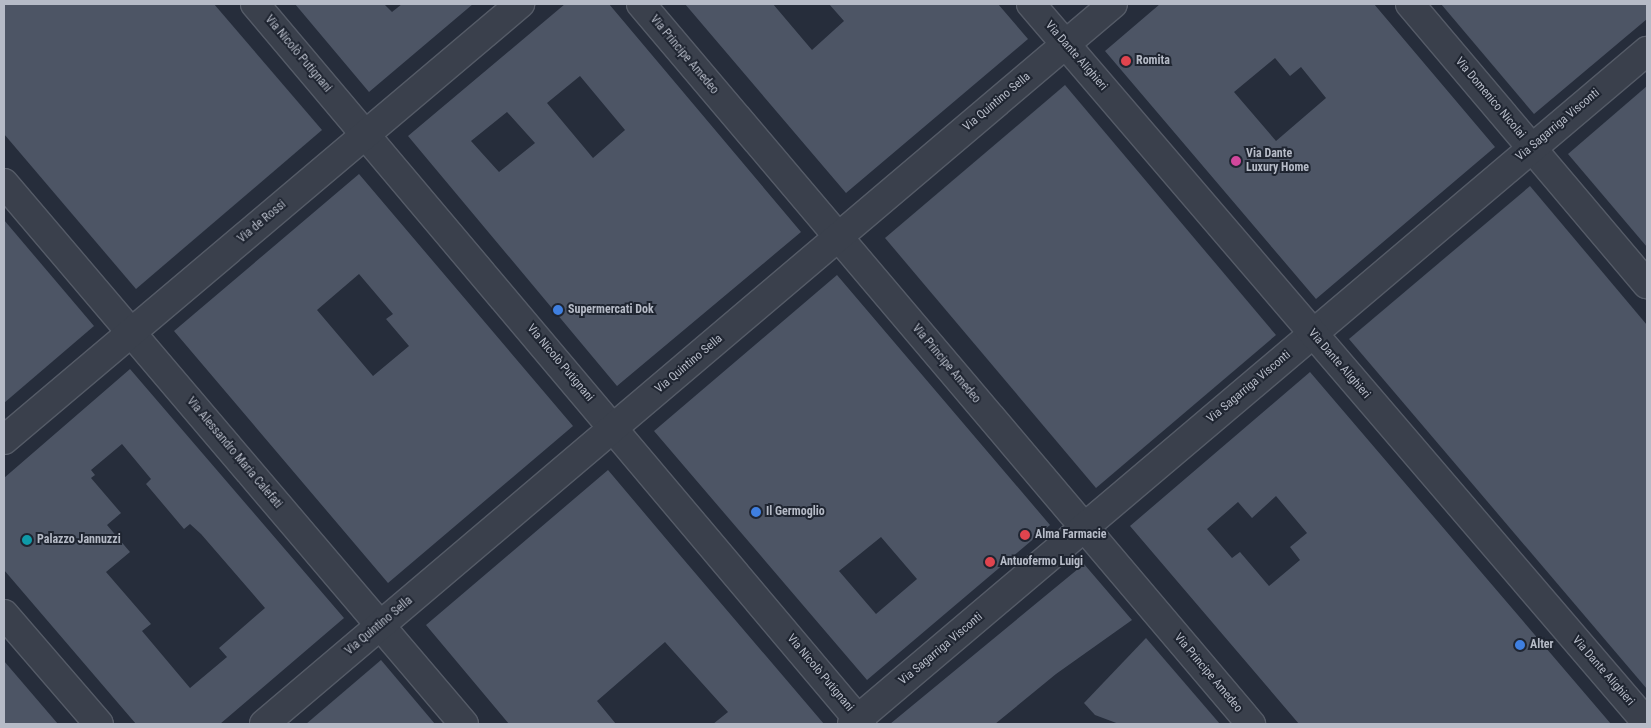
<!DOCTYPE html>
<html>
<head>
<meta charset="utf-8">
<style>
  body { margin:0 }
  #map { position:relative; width:1651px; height:728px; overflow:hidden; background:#262d3b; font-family:"Roboto Condensed",sans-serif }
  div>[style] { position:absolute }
  .building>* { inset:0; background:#4d5565 }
  .roads { filter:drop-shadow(1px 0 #555b67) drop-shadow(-1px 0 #555b67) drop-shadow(0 1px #555b67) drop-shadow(0 -1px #555b67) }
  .minor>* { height:28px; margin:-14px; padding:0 14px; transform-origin:14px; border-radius:14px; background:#3a404c }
  .tertiary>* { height:28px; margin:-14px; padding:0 14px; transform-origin:14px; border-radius:14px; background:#3a404c }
  .dots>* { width:14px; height:14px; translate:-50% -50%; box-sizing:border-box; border:2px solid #1f2531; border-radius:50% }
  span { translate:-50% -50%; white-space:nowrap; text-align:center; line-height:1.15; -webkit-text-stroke:4px #1f2531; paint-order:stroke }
  .street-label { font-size:12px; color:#b6bbc7 }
  .poi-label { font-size:12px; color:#b6bbc7; font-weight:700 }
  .left { translate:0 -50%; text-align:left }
  .frame { position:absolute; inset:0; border:5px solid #b6bbc7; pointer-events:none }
</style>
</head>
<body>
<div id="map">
  <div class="building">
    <div style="clip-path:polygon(4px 4px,214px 4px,322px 130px,136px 289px,4px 134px)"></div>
    <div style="clip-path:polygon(295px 4px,384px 4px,392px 12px,402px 4px,473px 4px,369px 92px)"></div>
    <div style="clip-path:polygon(evenodd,565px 4px,609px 4px,801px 232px,617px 386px,408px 136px,565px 4px,580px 76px,625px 130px,593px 158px,547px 103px,580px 76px,565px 4px,507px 112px,535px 143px,499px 172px,471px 141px,507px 112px)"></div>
    <div style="clip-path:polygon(685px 4px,773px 4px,812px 50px,844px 21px,829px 4px,998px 4px,1028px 39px,846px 193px)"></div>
    <div style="clip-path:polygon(evenodd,1160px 4px,1374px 4px,1495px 147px,1316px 299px,1105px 51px,1160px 4px,1275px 58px,1290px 76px,1301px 67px,1326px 98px,1276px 141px,1234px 92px,1275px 58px)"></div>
    <div style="clip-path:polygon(1441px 4px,1647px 4px,1647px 19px,1534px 114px)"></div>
    <div style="clip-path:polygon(1065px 85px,1276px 335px,1096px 488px,885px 238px)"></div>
    <div style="clip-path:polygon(1647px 86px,1647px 247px,1568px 154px)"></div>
    <div style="clip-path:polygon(evenodd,359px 174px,573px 426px,388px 583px,174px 331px,359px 174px,359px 274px,393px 314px,386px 319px,409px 346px,373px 376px,317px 310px,359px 274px)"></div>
    <div style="clip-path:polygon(1530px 186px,1647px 325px,1647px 689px,1349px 339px)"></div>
    <div style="clip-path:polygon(4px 220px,94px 326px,4px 403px)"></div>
    <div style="clip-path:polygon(evenodd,837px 275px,1050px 525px,867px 680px,654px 431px,837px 275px,881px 537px,917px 579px,876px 614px,839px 571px,881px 537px)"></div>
    <div style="clip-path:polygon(evenodd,130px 369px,344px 618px,220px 724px,136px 724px,4px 570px,4px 478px,130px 369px,122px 444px,151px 479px,146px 484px,184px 529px,190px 524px,201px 534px,265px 608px,219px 648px,227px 657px,190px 688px,142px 631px,151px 624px,106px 572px,130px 552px,107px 525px,121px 513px,91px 478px,95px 475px,91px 470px,122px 444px)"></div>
    <div style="clip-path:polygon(evenodd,1310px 372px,1611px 724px,1299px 724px,1130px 526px,1310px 372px,1276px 496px,1307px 533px,1290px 547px,1300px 560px,1269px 586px,1240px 552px,1232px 558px,1207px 529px,1238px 502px,1252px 518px,1276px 496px)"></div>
    <div style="clip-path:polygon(608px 470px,673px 547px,824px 724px,713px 724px,728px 712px,665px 642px,597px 701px,616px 724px,509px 724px,426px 625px)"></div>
    <div style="clip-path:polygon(1084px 564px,1132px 620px,1056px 674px,995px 724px,890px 724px)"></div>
    <div style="clip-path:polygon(1146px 638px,1220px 724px,1119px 724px,1095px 715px,1084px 703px)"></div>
    <div style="clip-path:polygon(381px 660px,435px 724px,306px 724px)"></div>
    <div style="clip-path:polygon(4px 661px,58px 724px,4px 724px)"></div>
  </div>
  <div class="roads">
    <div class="minor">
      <div style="left:255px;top:4px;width:942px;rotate:49.87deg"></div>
      <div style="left:641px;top:4px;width:944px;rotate:49.73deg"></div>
      <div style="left:1410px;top:4px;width:367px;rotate:49.8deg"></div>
      <div style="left:4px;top:183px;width:710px;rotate:49.63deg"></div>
      <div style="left:4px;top:614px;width:145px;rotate:49.2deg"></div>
      <div style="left:852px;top:724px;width:1042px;rotate:-40.25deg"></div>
    </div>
    <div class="tertiary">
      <div style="left:1031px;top:4px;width:947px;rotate:49.41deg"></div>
      <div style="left:4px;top:440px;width:676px;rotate:-40.2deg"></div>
      <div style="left:264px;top:724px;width:1113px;rotate:-40.3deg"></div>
    </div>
  </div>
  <div class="dots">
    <div style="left:1126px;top:61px;background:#e0444e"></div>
    <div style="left:1236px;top:161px;background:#d1479c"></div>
    <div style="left:558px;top:310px;background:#3f7fe0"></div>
    <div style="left:756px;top:512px;background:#3f7fe0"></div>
    <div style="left:1025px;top:535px;background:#e0444e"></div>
    <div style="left:27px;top:540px;background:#0f9aa8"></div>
    <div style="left:990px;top:562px;background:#e0444e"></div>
    <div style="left:1520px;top:645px;background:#3f7fe0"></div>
  </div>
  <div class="street-label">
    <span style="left:298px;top:54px;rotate:50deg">Via Nicolò Putignani</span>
    <span style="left:684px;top:55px;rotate:50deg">Via Principe Amedeo</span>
    <span style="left:1076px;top:56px;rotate:49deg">Via Dante Alighieri</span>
    <span style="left:1490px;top:98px;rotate:50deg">Via Domenico Nicolai</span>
    <span style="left:997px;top:102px;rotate:-40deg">Via Quintino Sella</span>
    <span style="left:1558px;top:125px;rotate:-40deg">Via Sagarriga Visconti</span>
    <span style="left:262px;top:222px;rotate:-40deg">Via de Rossi</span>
    <span style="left:560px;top:363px;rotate:50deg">Via Nicolò Putignani</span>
    <span style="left:689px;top:364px;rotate:-40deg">Via Quintino Sella</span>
    <span style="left:946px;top:364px;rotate:50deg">Via Principe Amedeo</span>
    <span style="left:1339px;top:364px;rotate:49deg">Via Dante Alighieri</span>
    <span style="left:1249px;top:387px;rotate:-40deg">Via Sagarriga Visconti</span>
    <span style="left:234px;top:453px;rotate:50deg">Via Alessandro Maria Calefati</span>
    <span style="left:379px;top:626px;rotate:-40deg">Via Quintino Sella</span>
    <span style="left:941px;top:649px;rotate:-40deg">Via Sagarriga Visconti</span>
    <span style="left:1603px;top:671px;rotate:49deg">Via Dante Alighieri</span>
    <span style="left:820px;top:673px;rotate:50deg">Via Nicolò Putignani</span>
    <span style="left:1208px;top:673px;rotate:50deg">Via Principe Amedeo</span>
  </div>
  <div class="poi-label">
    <span class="left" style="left:1136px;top:61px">Romita</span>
    <span class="left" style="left:1246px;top:161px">Via Dante<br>Luxury Home</span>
    <span class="left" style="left:568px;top:310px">Supermercati Dok</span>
    <span class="left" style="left:766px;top:512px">Il Germoglio</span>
    <span class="left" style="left:1035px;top:535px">Alma Farmacie</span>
    <span class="left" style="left:37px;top:540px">Palazzo Jannuzzi</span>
    <span class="left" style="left:1000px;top:562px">Antuofermo Luigi</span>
    <span class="left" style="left:1530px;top:645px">Alter</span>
  </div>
  <div class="frame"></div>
</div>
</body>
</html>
